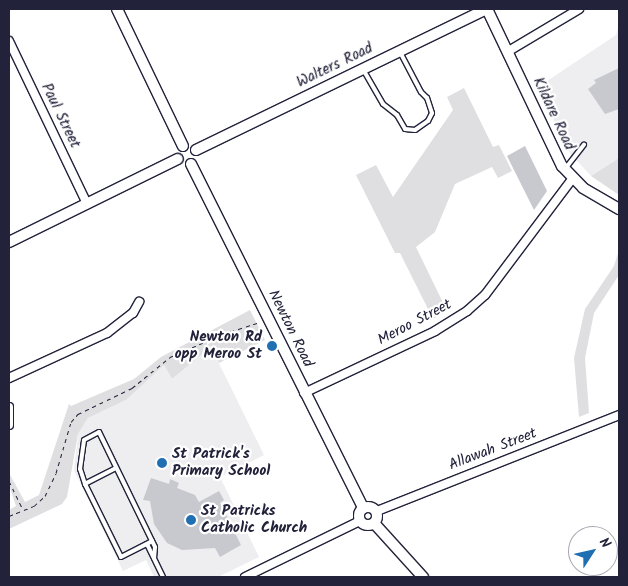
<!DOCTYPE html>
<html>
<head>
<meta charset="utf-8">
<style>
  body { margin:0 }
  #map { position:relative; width:628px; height:586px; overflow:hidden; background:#fff; font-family:Kalam,sans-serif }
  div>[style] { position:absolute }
  .built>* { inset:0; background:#eeeef1 }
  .green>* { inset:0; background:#dfdfe2 }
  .building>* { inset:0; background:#c8c8cf }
  .path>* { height:1px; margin-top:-0.5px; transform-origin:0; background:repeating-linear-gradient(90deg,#22223b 0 4px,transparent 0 8px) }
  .roads { filter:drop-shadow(1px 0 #22223b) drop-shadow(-1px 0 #22223b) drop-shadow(0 1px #22223b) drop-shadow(0 -1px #22223b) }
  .lane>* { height:4px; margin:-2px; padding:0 2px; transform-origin:2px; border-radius:2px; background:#fff }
  .street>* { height:8px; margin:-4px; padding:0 4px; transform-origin:4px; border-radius:4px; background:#fff }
  .secondary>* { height:10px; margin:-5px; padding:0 5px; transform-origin:5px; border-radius:5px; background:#fff }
  .secondary>.ring { margin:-5px; padding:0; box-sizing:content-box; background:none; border:10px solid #fff; border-radius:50% }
  .dots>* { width:14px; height:14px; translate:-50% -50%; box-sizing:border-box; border:2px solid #fff; border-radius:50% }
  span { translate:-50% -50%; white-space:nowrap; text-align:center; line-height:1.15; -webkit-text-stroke:4.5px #fff; paint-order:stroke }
  .street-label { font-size:15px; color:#22223b }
  .poi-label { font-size:15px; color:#22223b; font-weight:700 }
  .right { translate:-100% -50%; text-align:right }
  .left { translate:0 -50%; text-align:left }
  .frame { position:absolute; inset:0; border:10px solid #22223b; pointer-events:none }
  .north { position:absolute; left:568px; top:526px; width:50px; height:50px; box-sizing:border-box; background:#fff; border:1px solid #a7a7b1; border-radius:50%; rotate:55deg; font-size:14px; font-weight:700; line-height:20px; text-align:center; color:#22223b }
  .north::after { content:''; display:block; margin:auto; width:18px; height:22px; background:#1f6fb2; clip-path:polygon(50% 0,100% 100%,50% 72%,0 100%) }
</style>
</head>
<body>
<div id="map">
  <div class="built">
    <div style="clip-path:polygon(619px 24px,619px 158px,591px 176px,569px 152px,538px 87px,616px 35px)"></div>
    <div style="clip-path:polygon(211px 347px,264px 455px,220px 477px,259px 557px,218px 577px,154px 577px,146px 560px,123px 571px,74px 470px,78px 434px,88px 418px,126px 400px,164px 365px,172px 379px)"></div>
  </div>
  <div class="green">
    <div style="clip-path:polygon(464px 88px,493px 147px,499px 145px,512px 171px,498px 178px,492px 167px,455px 184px,435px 232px,416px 247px,447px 311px,433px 319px,400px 253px,395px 253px,356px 175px,376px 165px,393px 197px,453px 110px,447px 97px)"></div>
    <div style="clip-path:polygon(619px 158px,619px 195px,591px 176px)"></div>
    <div style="clip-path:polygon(619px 250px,619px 275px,594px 313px,585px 358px,589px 413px,579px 417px,574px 358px,585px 309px,614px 266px)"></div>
    <div style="clip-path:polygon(250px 310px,265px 340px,219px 363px,211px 347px,172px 379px,164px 365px,126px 400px,88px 418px,78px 434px,67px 497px,62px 504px,9px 529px,9px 510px,16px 506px,9px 485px,9px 473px,25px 502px,39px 495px,69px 404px,71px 406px,134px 379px,161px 357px)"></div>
  </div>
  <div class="building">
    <div style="clip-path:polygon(619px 68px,619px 109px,605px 114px,588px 89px,596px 83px,594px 80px)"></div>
    <div style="clip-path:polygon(525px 146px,547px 191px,534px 210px,507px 156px)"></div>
    <div style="clip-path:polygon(151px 478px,169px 484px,170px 479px,179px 483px,177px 488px,195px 495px,199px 502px,219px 491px,224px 500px,220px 503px,241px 545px,220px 557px,215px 548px,182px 550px,167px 543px,154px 524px,150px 501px,143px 500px)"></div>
  </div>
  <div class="path">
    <div style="left:9px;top:481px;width:32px;rotate:64deg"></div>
    <div style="left:9px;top:516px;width:27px;rotate:-22deg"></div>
    <div style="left:34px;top:506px;width:15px;rotate:-42deg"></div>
    <div style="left:45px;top:496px;width:25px;rotate:-64deg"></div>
    <div style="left:56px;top:473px;width:53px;rotate:-73.6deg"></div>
    <div style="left:71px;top:422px;width:11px;rotate:-49deg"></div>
    <div style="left:78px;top:414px;width:60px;rotate:-25.7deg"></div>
    <div style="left:132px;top:388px;width:49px;rotate:-39.2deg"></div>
    <div style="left:170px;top:357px;width:58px;rotate:-23.5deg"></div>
    <div style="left:223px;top:334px;width:38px;rotate:-18deg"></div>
  </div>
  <div class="roads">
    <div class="lane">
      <div style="left:364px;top:71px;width:38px;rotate:60deg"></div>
      <div style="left:383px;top:104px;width:18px;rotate:38deg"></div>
      <div style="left:397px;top:115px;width:16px;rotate:60deg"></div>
      <div style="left:405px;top:129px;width:10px;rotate:6deg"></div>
      <div style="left:415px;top:130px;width:16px;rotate:-35deg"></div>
      <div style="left:428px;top:121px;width:9px;rotate:-63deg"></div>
      <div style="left:432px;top:113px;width:16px;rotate:-108deg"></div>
      <div style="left:427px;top:98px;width:8px;rotate:-135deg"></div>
      <div style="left:421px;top:92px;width:45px;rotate:-117.7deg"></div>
      <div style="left:565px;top:169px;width:31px;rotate:-52deg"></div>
      <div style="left:116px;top:468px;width:35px;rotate:153deg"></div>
      <div style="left:85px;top:484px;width:81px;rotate:63.7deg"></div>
      <div style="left:121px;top:557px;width:35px;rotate:-27deg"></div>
      <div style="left:85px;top:484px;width:16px;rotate:-108deg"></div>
      <div style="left:80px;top:469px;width:29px;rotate:-82deg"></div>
      <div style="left:84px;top:440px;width:17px;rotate:-28deg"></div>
      <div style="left:99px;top:432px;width:128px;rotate:64deg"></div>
      <div style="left:155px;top:547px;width:11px;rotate:95deg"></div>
      <div style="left:147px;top:544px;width:37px;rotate:64deg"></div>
    </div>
    <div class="street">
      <div style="left:9px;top:41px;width:181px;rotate:64.4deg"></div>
      <div style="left:507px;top:52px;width:84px;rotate:-30.8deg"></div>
      <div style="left:9px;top:378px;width:108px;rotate:-24.7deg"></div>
      <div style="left:107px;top:333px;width:33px;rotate:-38deg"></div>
      <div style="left:133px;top:313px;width:13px;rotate:-61deg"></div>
      <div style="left:304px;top:393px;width:145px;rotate:-25.3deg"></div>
      <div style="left:435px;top:331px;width:38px;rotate:-32deg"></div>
      <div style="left:467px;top:311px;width:24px;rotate:-42deg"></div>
      <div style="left:485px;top:295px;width:145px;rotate:-53.1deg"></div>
      <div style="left:9px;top:407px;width:18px;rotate:90deg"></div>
      <div style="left:377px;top:511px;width:260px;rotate:-21.6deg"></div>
      <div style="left:245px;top:577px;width:128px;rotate:-26deg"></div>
    </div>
    <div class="secondary">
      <div style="left:117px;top:9px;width:152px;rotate:64.3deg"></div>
      <div style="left:487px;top:9px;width:174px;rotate:64.5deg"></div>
      <div style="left:562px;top:166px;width:30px;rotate:46deg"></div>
      <div style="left:583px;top:188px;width:42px;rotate:30.3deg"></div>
      <div style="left:196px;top:150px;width:323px;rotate:-25.9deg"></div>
      <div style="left:191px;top:164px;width:385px;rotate:63.4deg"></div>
      <div style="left:9px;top:242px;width:188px;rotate:-26.2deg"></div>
      <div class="ring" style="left:359px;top:507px;width:8px;height:8px"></div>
      <div style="left:374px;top:523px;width:73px;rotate:47.8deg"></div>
    </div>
  </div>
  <div class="dots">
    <div style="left:272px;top:346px;background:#1f6fb2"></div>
    <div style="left:162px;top:463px;background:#1f6fb2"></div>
    <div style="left:191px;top:520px;background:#1f6fb2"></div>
  </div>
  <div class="street-label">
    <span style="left:335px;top:66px;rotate:-26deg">Walters Road</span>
    <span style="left:553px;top:114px;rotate:65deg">Kildare Road</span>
    <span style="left:60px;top:116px;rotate:64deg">Paul Street</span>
    <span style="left:415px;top:323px;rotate:-28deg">Meroo Street</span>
    <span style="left:290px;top:329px;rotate:64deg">Newton Road</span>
    <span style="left:493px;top:450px;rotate:-21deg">Allawah Street</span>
  </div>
  <div class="poi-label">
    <span class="right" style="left:262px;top:346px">Newton Rd<br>opp Meroo St</span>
    <span class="left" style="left:172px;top:463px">St Patrick's<br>Primary School</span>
    <span class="left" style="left:201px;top:520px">St Patricks<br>Catholic Church</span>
  </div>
  <div class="frame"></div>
  <div class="north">N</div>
</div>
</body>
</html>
